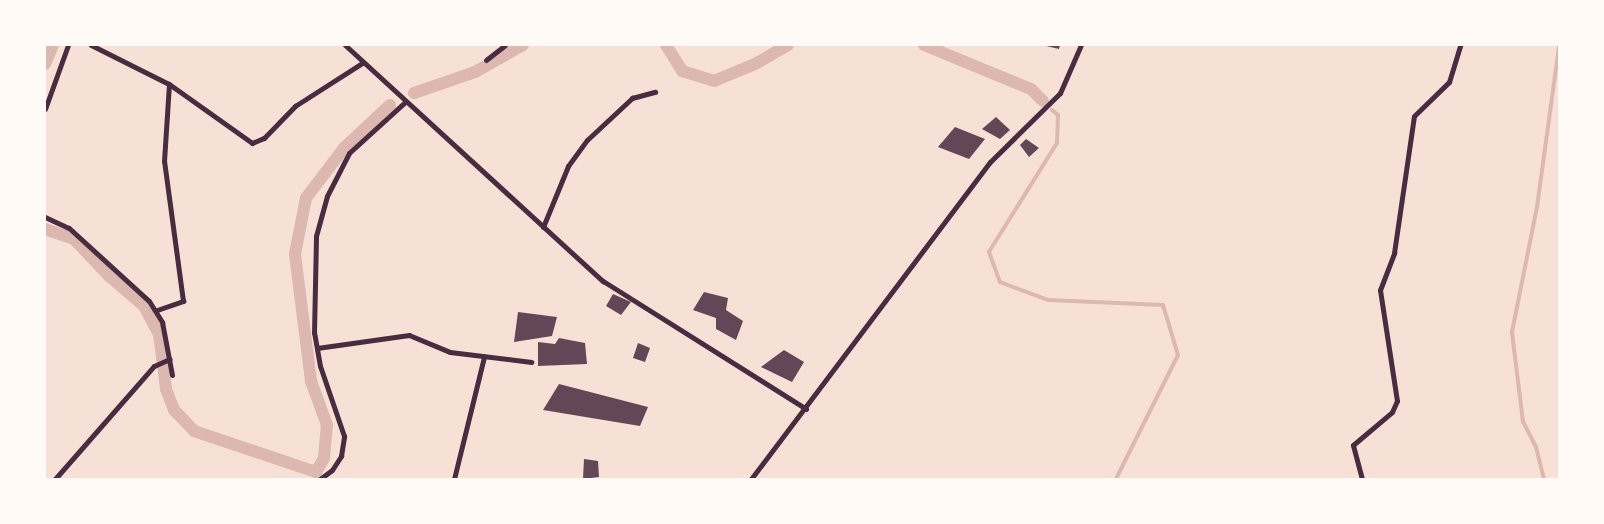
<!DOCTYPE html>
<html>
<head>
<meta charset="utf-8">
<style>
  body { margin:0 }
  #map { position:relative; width:1604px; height:524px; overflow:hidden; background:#f7e1d7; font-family:Arial,sans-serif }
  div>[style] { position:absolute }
  .stream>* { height:4px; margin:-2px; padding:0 2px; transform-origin:2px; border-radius:2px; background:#dcb8b0 }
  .canal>* { height:12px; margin:-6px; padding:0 6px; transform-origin:6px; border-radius:6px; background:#dcb8b0 }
  .building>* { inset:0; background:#644757 }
  .minor>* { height:5px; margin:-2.5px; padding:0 2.5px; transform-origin:2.5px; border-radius:2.5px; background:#4a2c40 }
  span { translate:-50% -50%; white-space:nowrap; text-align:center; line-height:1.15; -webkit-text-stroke:6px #fffaf5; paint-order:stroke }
  .frame { position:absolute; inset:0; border:46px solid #fffaf5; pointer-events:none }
</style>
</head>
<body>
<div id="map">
  <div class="stream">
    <div style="left:1052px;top:110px;width:8px;rotate:40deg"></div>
    <div style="left:1058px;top:115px;width:28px;rotate:92deg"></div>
    <div style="left:1057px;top:143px;width:128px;rotate:122deg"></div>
    <div style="left:989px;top:252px;width:32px;rotate:70deg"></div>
    <div style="left:1000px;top:282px;width:51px;rotate:20.6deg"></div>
    <div style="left:1048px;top:300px;width:115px;rotate:2.5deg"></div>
    <div style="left:1163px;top:305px;width:52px;rotate:73.3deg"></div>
    <div style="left:1178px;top:355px;width:139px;rotate:116.6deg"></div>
    <div style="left:1544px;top:479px;width:33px;rotate:-104deg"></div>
    <div style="left:1536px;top:447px;width:28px;rotate:-117deg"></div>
    <div style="left:1523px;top:422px;width:91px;rotate:-97deg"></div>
    <div style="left:1512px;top:332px;width:127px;rotate:-78.7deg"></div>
    <div style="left:1537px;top:207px;width:162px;rotate:-82.2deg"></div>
  </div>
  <div class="canal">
    <div style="left:666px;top:45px;width:31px;rotate:58deg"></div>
    <div style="left:682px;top:71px;width:34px;rotate:17deg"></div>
    <div style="left:714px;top:81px;width:44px;rotate:-22.5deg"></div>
    <div style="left:755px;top:64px;width:38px;rotate:-30deg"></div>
    <div style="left:924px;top:45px;width:116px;rotate:22.4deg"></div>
    <div style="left:1031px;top:89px;width:17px;rotate:45deg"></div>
    <div style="left:45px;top:64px;width:21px;rotate:-67deg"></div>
    <div style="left:414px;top:93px;width:65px;rotate:-19deg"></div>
    <div style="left:475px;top:72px;width:55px;rotate:-29.4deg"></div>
    <div style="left:45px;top:229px;width:31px;rotate:19deg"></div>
    <div style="left:74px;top:239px;width:51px;rotate:46.6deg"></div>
    <div style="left:109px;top:276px;width:46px;rotate:40.6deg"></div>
    <div style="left:144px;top:306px;width:32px;rotate:62deg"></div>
    <div style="left:159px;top:334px;width:55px;rotate:82.7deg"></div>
    <div style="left:166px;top:389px;width:22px;rotate:69deg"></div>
    <div style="left:174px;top:410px;width:29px;rotate:46deg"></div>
    <div style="left:194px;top:431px;width:129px;rotate:18.6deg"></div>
    <div style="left:316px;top:472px;width:16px;rotate:-60deg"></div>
    <div style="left:324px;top:458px;width:33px;rotate:-85deg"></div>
    <div style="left:327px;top:425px;width:47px;rotate:-110deg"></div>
    <div style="left:311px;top:381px;width:128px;rotate:-97.2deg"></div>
    <div style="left:295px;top:254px;width:57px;rotate:-78.9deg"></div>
    <div style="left:306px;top:198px;width:63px;rotate:-52.8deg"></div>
    <div style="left:344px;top:148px;width:63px;rotate:-43.1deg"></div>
  </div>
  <div class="building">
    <div style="clip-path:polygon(1042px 45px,1060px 45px,1059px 49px)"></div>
    <div style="clip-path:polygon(996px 117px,1010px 130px,1000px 139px,982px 129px)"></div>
    <div style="clip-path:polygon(955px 127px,985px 139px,969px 159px,938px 147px)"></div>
    <div style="clip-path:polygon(1026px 139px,1039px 148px,1029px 157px,1020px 145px)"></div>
    <div style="clip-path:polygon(704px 292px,728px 298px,726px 310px,743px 321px,736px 340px,716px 329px,716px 318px,693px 310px)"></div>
    <div style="clip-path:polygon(613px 294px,631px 302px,621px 315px,606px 306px)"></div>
    <div style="clip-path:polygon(518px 312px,557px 317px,552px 336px,514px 342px)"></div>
    <div style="clip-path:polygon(559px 338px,585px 343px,587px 364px,538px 366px,538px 342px,555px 344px)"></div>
    <div style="clip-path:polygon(638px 343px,650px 348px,645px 362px,633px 358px)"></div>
    <div style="clip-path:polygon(784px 350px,804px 362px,792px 382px,761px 367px)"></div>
    <div style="clip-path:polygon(559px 384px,648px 407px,640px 426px,543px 410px)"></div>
    <div style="clip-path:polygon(584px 459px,598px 461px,599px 477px,583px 479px)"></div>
  </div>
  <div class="minor">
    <div style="left:91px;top:45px;width:87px;rotate:26.6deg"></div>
    <div style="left:169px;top:84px;width:102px;rotate:35.4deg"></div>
    <div style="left:252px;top:143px;width:13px;rotate:-23deg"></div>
    <div style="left:264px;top:138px;width:45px;rotate:-45.9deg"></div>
    <div style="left:295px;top:106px;width:80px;rotate:-32.7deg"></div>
    <div style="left:345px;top:45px;width:350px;rotate:42.5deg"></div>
    <div style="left:603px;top:281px;width:240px;rotate:32.2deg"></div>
    <div style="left:486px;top:60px;width:24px;rotate:-38deg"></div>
    <div style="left:45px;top:109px;width:68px;rotate:-70.2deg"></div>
    <div style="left:45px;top:217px;width:26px;rotate:25deg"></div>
    <div style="left:69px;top:228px;width:108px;rotate:42.4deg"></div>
    <div style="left:149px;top:301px;width:25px;rotate:58deg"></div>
    <div style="left:162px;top:322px;width:54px;rotate:79.3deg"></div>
    <div style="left:543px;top:227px;width:66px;rotate:-67.7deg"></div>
    <div style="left:568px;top:166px;width:32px;rotate:-54deg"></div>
    <div style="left:587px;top:140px;width:62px;rotate:-43deg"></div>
    <div style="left:632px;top:98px;width:24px;rotate:-15deg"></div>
    <div style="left:157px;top:310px;width:28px;rotate:-19deg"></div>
    <div style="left:183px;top:301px;width:141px;rotate:-97.7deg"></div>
    <div style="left:164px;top:161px;width:77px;rotate:-86.3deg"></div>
    <div style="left:317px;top:348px;width:93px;rotate:-8deg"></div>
    <div style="left:409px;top:335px;width:44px;rotate:22.5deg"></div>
    <div style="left:450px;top:352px;width:82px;rotate:7deg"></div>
    <div style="left:55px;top:479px;width:150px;rotate:-48.8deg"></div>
    <div style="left:154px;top:366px;width:17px;rotate:-24deg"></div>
    <div style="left:320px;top:479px;width:15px;rotate:-37deg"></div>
    <div style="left:332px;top:470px;width:17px;rotate:-57deg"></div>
    <div style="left:341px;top:456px;width:20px;rotate:-81deg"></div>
    <div style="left:344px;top:436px;width:74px;rotate:-108.9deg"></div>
    <div style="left:320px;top:366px;width:34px;rotate:-100deg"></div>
    <div style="left:314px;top:333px;width:97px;rotate:-88.8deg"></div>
    <div style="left:316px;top:236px;width:41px;rotate:-74.6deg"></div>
    <div style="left:327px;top:196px;width:48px;rotate:-62.9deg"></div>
    <div style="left:349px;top:153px;width:76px;rotate:-42.3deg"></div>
    <div style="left:454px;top:479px;width:126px;rotate:-76.2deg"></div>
    <div style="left:751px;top:479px;width:397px;rotate:-53deg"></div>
    <div style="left:990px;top:162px;width:98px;rotate:-44.6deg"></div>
    <div style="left:1060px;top:93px;width:52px;rotate:-66.4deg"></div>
    <div style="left:1362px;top:479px;width:35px;rotate:-105deg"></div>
    <div style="left:1353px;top:445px;width:51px;rotate:-40.2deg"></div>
    <div style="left:1392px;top:412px;width:12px;rotate:-66deg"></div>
    <div style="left:1397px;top:401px;width:112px;rotate:-98.7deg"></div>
    <div style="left:1380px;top:290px;width:40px;rotate:-69deg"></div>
    <div style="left:1394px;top:253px;width:138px;rotate:-81.7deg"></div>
    <div style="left:1414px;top:116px;width:49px;rotate:-44.2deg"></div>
    <div style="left:1449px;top:82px;width:39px;rotate:-73deg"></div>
  </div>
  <div class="frame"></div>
</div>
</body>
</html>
